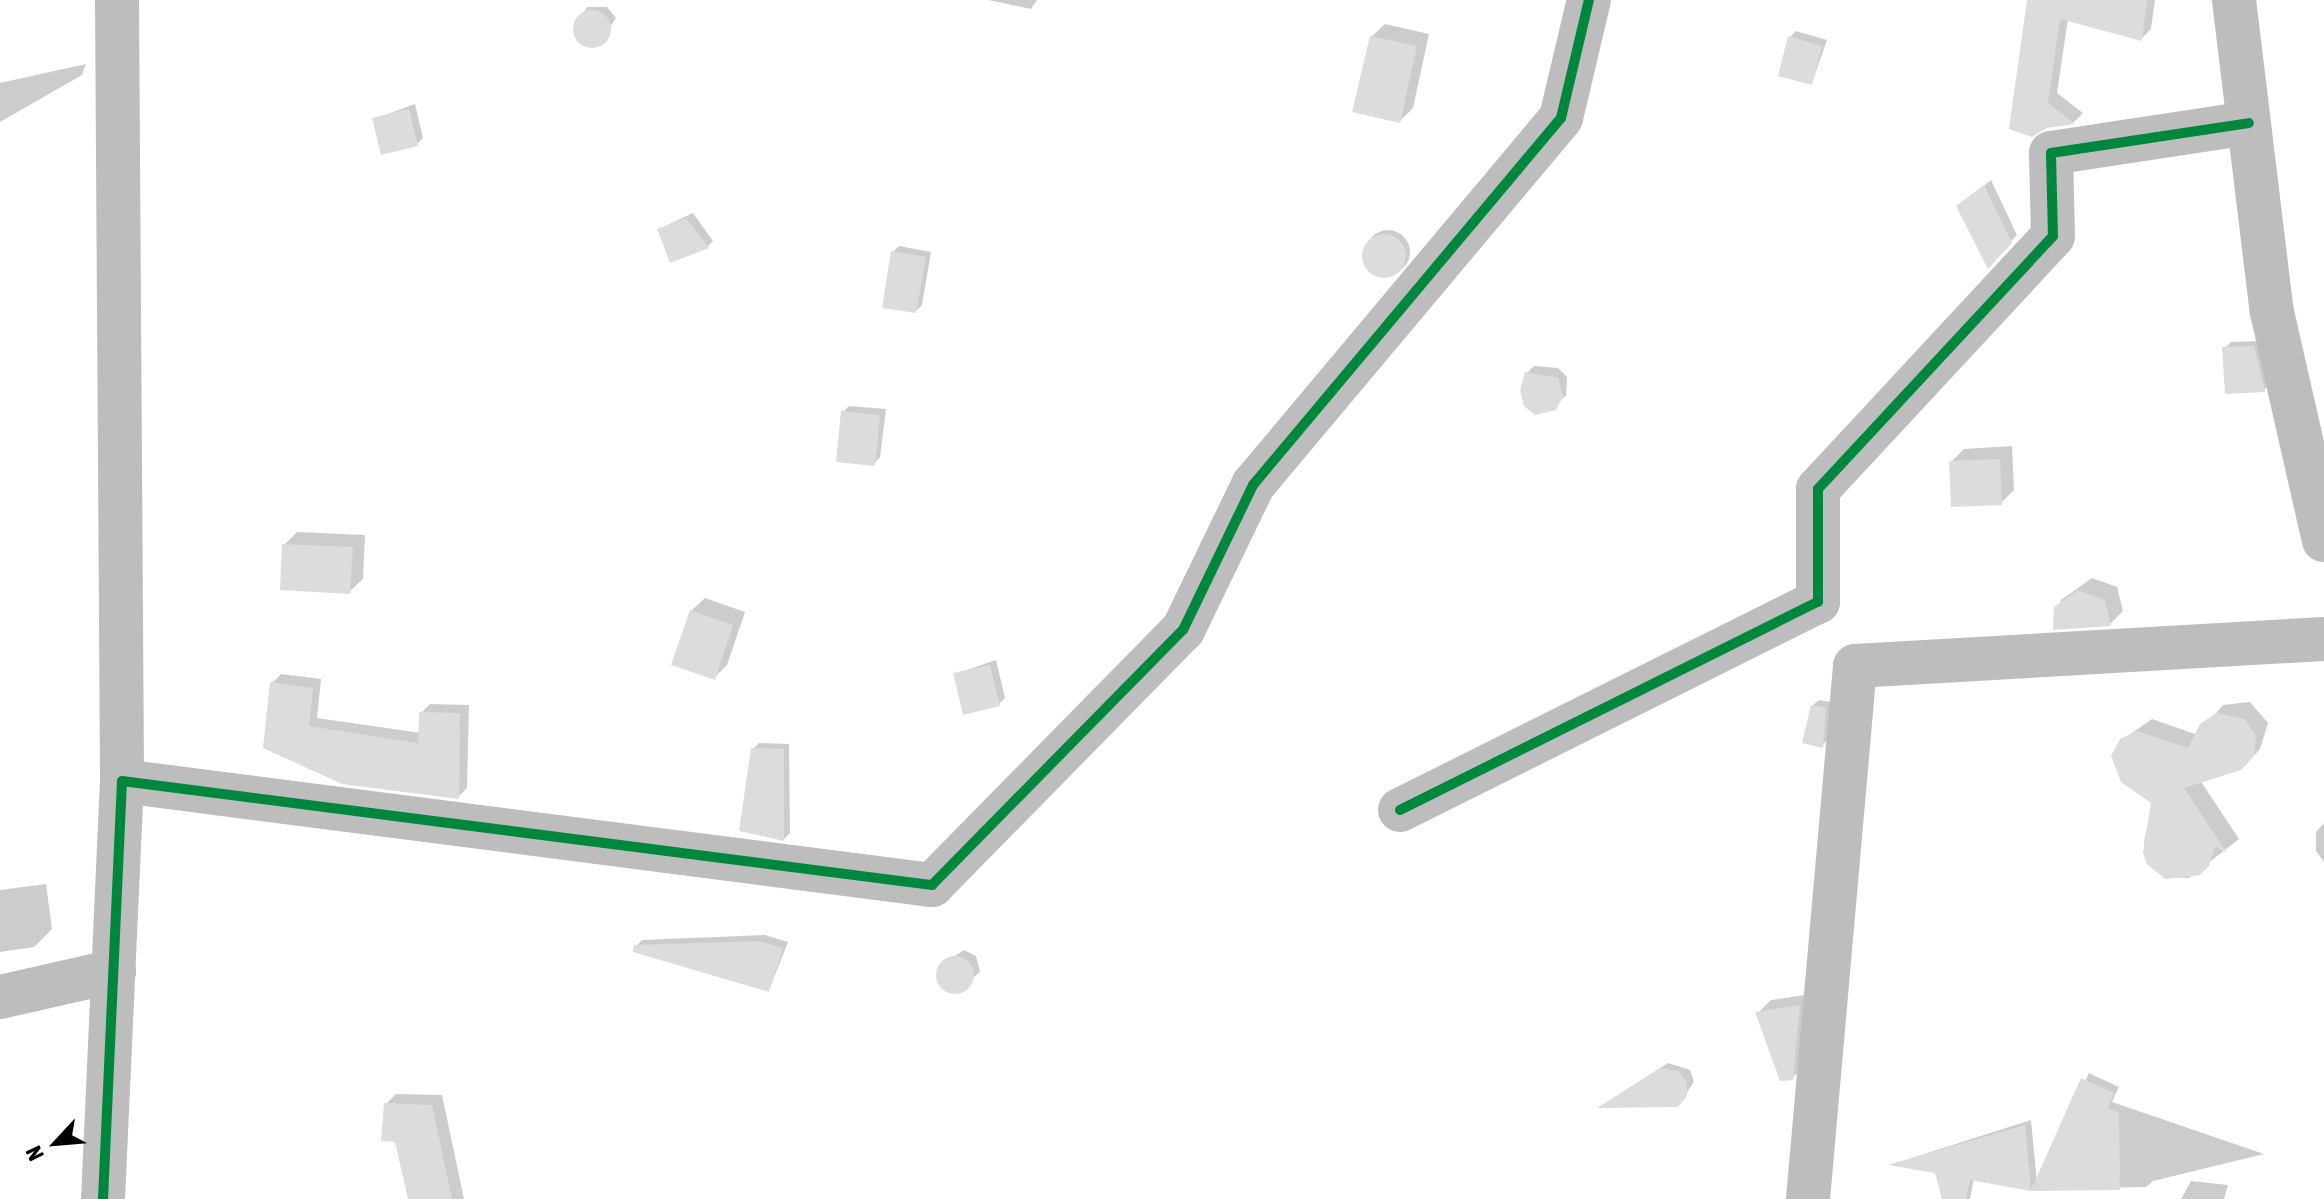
<!DOCTYPE html>
<html>
<head>
<meta charset="utf-8">
<style>
  body { margin:0 }
  #map { position:relative; width:2324px; height:1199px; overflow:hidden; background:#fff; font-family:"Asap Condensed",sans-serif }
  div>[style] { position:absolute }
  .shadow>* { inset:0; background:#0003 }
  .round { border-radius:50% }
  .building>* { inset:0; background:#dcdcdc }
  .minor>* { height:44px; margin:-22px; padding:0 22px; transform-origin:22px; border-radius:22px; background:#bdbdbd }
  .cycleway>* { height:10px; margin:-5px; padding:0 5px; transform-origin:5px; border-radius:5px; background:#00873e }
  span { translate:-50% -50%; white-space:nowrap; text-align:center; line-height:1.15; -webkit-text-stroke:6px #fff; paint-order:stroke }
  .north { position:absolute; left:16px; top:1103px; width:80px; height:80px; -webkit-text-stroke:6px #fff; paint-order:stroke; rotate:244deg; font-size:22px; font-weight:700; line-height:32px; text-align:center; color:#000 }
  .north::after { content:''; display:block; margin:auto; width:28px; height:36px; background:#000; clip-path:polygon(50% 0,100% 100%,50% 72%,0 100%) }
</style>
</head>
<body>
<div id="map">
  <div class="shadow">
    <div style="clip-path:polygon(988px 0,1037px 0,1031px 9px)"></div>
    <div style="clip-path:polygon(2029px 0,2155px 0,2151px 29px,2141px 39px,2068px 19px,2057px 93px,2083px 113px,2074px 122px,2046px 127px)"></div>
    <div style="clip-path:polygon(587px 7px,607px 7px,616px 18px,597px 46px,579px 40px,575px 29px)"></div>
    <div style="clip-path:polygon(1385px 24px,1429px 34px,1413px 108px,1400px 121px,1371px 37px)"></div>
    <div style="clip-path:polygon(1796px 31px,1827px 40px,1812px 83px,1790px 37px)"></div>
    <div style="clip-path:polygon(86px 64px,82px 75px,0 122px,0 83px)"></div>
    <div style="clip-path:polygon(415px 104px,423px 138px,417px 144px,374px 119px)"></div>
    <div style="clip-path:polygon(1991px 180px,2017px 235px,1989px 265px,1965px 201px)"></div>
    <div style="clip-path:polygon(693px 213px,713px 241px,707px 247px,659px 229px)"></div>
    <div class="round" style="left:1366px;top:230px;width:44px;height:44px"></div>
    <div style="clip-path:polygon(899px 246px,931px 252px,922px 305px,916px 311px,893px 252px)"></div>
    <div style="clip-path:polygon(2260px 341px,2270px 384px,2264px 390px,2225px 348px,2231px 342px)"></div>
    <div style="clip-path:polygon(1534px 366px,1558px 368px,1567px 377px,1566px 396px,1543px 413px,1531px 410px,1527px 373px)"></div>
    <div style="clip-path:polygon(849px 406px,886px 409px,880px 457px,874px 464px,843px 412px)"></div>
    <div style="clip-path:polygon(2012px 446px,2014px 490px,2001px 503px,1951px 462px,1964px 449px)"></div>
    <div style="clip-path:polygon(297px 532px,365px 535px,363px 579px,349px 592px,284px 545px)"></div>
    <div style="clip-path:polygon(2092px 578px,2117px 587px,2123px 611px,2110px 624px,2055px 627px,2061px 600px)"></div>
    <div style="clip-path:polygon(705px 598px,745px 612px,727px 665px,714px 678px,691px 611px)"></div>
    <div style="clip-path:polygon(996px 660px,1005px 698px,999px 704px,955px 674px)"></div>
    <div style="clip-path:polygon(281px 674px,321px 679px,317px 718px,421px 733px,421px 713px,430px 704px,469px 705px,467px 788px,458px 797px,342px 782px,272px 683px)"></div>
    <div style="clip-path:polygon(1819px 700px,1831px 702px,1828px 739px,1822px 746px,1812px 706px)"></div>
    <div style="clip-path:polygon(2250px 702px,2268px 723px,2260px 749px,2247px 763px,2200px 780px,2239px 839px,2189px 878px,2166px 877px,2149px 863px,2144px 841px,2154px 802px,2122px 740px,2152px 719px,2198px 735px,2223px 705px)"></div>
    <div style="clip-path:polygon(759px 743px,789px 744px,790px 833px,784px 839px,753px 749px)"></div>
    <div style="clip-path:polygon(2324px 823px,2324px 862px,2316px 851px,2316px 832px)"></div>
    <div style="clip-path:polygon(46px 884px,52px 929px,34px 947px,0 952px,0 890px)"></div>
    <div style="clip-path:polygon(765px 935px,788px 942px,769px 990px,636px 946px,642px 940px)"></div>
    <div style="clip-path:polygon(964px 950px,976px 956px,980px 972px,955px 993px,943px 987px,938px 976px,941px 965px)"></div>
    <div style="clip-path:polygon(1812px 994px,1806px 1065px,1792px 1078px,1758px 1013px,1771px 1000px)"></div>
    <div style="clip-path:polygon(1668px 1063px,1690px 1070px,1694px 1082px,1683px 1098px,1602px 1106px)"></div>
    <div style="clip-path:polygon(2089px 1073px,2119px 1087px,2112px 1102px,2264px 1154px,2153px 1181px,2146px 1187px,2031px 1189px,1974px 1178px,1970px 1199px,1944px 1199px,1937px 1172px,1893px 1164px,2031px 1120px,2037px 1183px)"></div>
    <div style="clip-path:polygon(396px 1094px,442px 1095px,464px 1199px,410px 1199px,386px 1104px)"></div>
    <div style="clip-path:polygon(2191px 1181px,2228px 1185px,2224px 1199px,2181px 1199px)"></div>
  </div>
  <div class="building">
    <div style="clip-path:polygon(2027px 0,2147px 0,2142px 41px,2060px 19px,2048px 103px,2075px 124px,2047px 128px,2032px 137px,2009px 129px)"></div>
    <div class="round" style="left:573px;top:10px;width:38px;height:38px"></div>
    <div style="clip-path:polygon(1370px 36px,1417px 46px,1400px 123px,1352px 112px)"></div>
    <div style="clip-path:polygon(1788px 36px,1822px 46px,1812px 85px,1778px 76px)"></div>
    <div style="clip-path:polygon(409px 109px,418px 146px,381px 155px,372px 118px)"></div>
    <div style="clip-path:polygon(1984px 185px,2012px 243px,1988px 269px,1956px 206px)"></div>
    <div style="clip-path:polygon(686px 218px,709px 248px,670px 263px,657px 229px)"></div>
    <div class="round" style="left:1362px;top:234px;width:44px;height:44px"></div>
    <div style="clip-path:polygon(891px 251px,926px 257px,916px 313px,882px 308px)"></div>
    <div style="clip-path:polygon(2254px 346px,2265px 392px,2225px 394px,2222px 347px)"></div>
    <div style="clip-path:polygon(1525px 372px,1558px 378px,1563px 397px,1556px 410px,1535px 415px,1524px 406px,1520px 391px)"></div>
    <div style="clip-path:polygon(841px 411px,880px 415px,875px 466px,836px 462px)"></div>
    <div style="clip-path:polygon(2000px 459px,2002px 505px,1951px 507px,1949px 461px)"></div>
    <div style="clip-path:polygon(282px 544px,353px 547px,350px 594px,280px 590px)"></div>
    <div style="clip-path:polygon(2078px 590px,2105px 600px,2111px 626px,2053px 630px,2054px 607px)"></div>
    <div style="clip-path:polygon(690px 610px,733px 625px,715px 680px,671px 665px)"></div>
    <div style="clip-path:polygon(990px 665px,1000px 706px,963px 715px,953px 673px)"></div>
    <div style="clip-path:polygon(270px 682px,313px 688px,309px 726px,418px 743px,419px 712px,460px 713px,459px 799px,342px 784px,263px 748px)"></div>
    <div style="clip-path:polygon(1811px 705px,1826px 708px,1823px 748px,1802px 743px)"></div>
    <div style="clip-path:polygon(2216px 713px,2245px 719px,2256px 736px,2254px 756px,2241px 770px,2184px 788px,2227px 853px,2215px 846px,2209px 866px,2200px 875px,2165px 879px,2147px 864px,2143px 853px,2151px 803px,2121px 782px,2111px 756px,2120px 739px,2137px 731px,2188px 748px,2200px 724px)"></div>
    <div style="clip-path:polygon(751px 748px,784px 749px,784px 841px,739px 831px)"></div>
    <div style="clip-path:polygon(758px 941px,783px 948px,769px 992px,633px 952px,634px 945px)"></div>
    <div class="round" style="left:936px;top:956px;width:38px;height:38px"></div>
    <div style="clip-path:polygon(1800px 1005px,1793px 1080px,1780px 1081px,1755px 1012px)"></div>
    <div style="clip-path:polygon(1660px 1068px,1679px 1071px,1687px 1083px,1687px 1096px,1678px 1107px,1597px 1108px)"></div>
    <div style="clip-path:polygon(2081px 1078px,2114px 1093px,2108px 1108px,2119px 1112px,2120px 1190px,2031px 1191px,1970px 1180px,1966px 1199px,1942px 1199px,1935px 1173px,1888px 1165px,2025px 1125px,2031px 1190px)"></div>
    <div style="clip-path:polygon(384px 1103px,432px 1105px,452px 1199px,408px 1199px,395px 1142px,381px 1141px)"></div>
  </div>
  <div class="minor">
    <div style="left:117px;top:0;width:781px;rotate:89.63deg"></div>
    <div style="left:2234px;top:0;width:314px;rotate:83.1deg"></div>
    <div style="left:2272px;top:312px;width:234px;rotate:77.2deg"></div>
    <div style="left:1400px;top:810px;width:467px;rotate:-26.5deg"></div>
    <div style="left:1818px;top:602px;width:113px;rotate:-90deg"></div>
    <div style="left:1818px;top:489px;width:345px;rotate:-47.1deg"></div>
    <div style="left:2053px;top:236px;width:83px;rotate:-91.4deg"></div>
    <div style="left:2051px;top:153px;width:200px;rotate:-8.6deg"></div>
    <div style="left:0;top:997px;width:117px;rotate:-12.8deg"></div>
    <div style="left:103px;top:1199px;width:418px;rotate:-87.4deg"></div>
    <div style="left:122px;top:781px;width:817px;rotate:7.32deg"></div>
    <div style="left:932px;top:885px;width:358px;rotate:-45.5deg"></div>
    <div style="left:1183px;top:630px;width:161px;rotate:-64.2deg"></div>
    <div style="left:1253px;top:485px;width:479px;rotate:-50deg"></div>
    <div style="left:1561px;top:118px;width:121px;rotate:-76.7deg"></div>
    <div style="left:1808px;top:1199px;width:535px;rotate:-84.96deg"></div>
    <div style="left:1855px;top:666px;width:470px;rotate:-3.3deg"></div>
  </div>
  <div class="cycleway">
    <div style="left:1400px;top:810px;width:467px;rotate:-26.5deg"></div>
    <div style="left:1818px;top:602px;width:113px;rotate:-90deg"></div>
    <div style="left:1818px;top:489px;width:345px;rotate:-47.1deg"></div>
    <div style="left:2053px;top:236px;width:83px;rotate:-91.4deg"></div>
    <div style="left:2051px;top:153px;width:200px;rotate:-8.6deg"></div>
    <div style="left:103px;top:1199px;width:418px;rotate:-87.4deg"></div>
    <div style="left:122px;top:781px;width:817px;rotate:7.32deg"></div>
    <div style="left:932px;top:885px;width:358px;rotate:-45.5deg"></div>
    <div style="left:1183px;top:630px;width:161px;rotate:-64.2deg"></div>
    <div style="left:1253px;top:485px;width:479px;rotate:-50deg"></div>
    <div style="left:1561px;top:118px;width:121px;rotate:-76.7deg"></div>
  </div>
  <div class="north">N</div>
</div>
</body>
</html>
